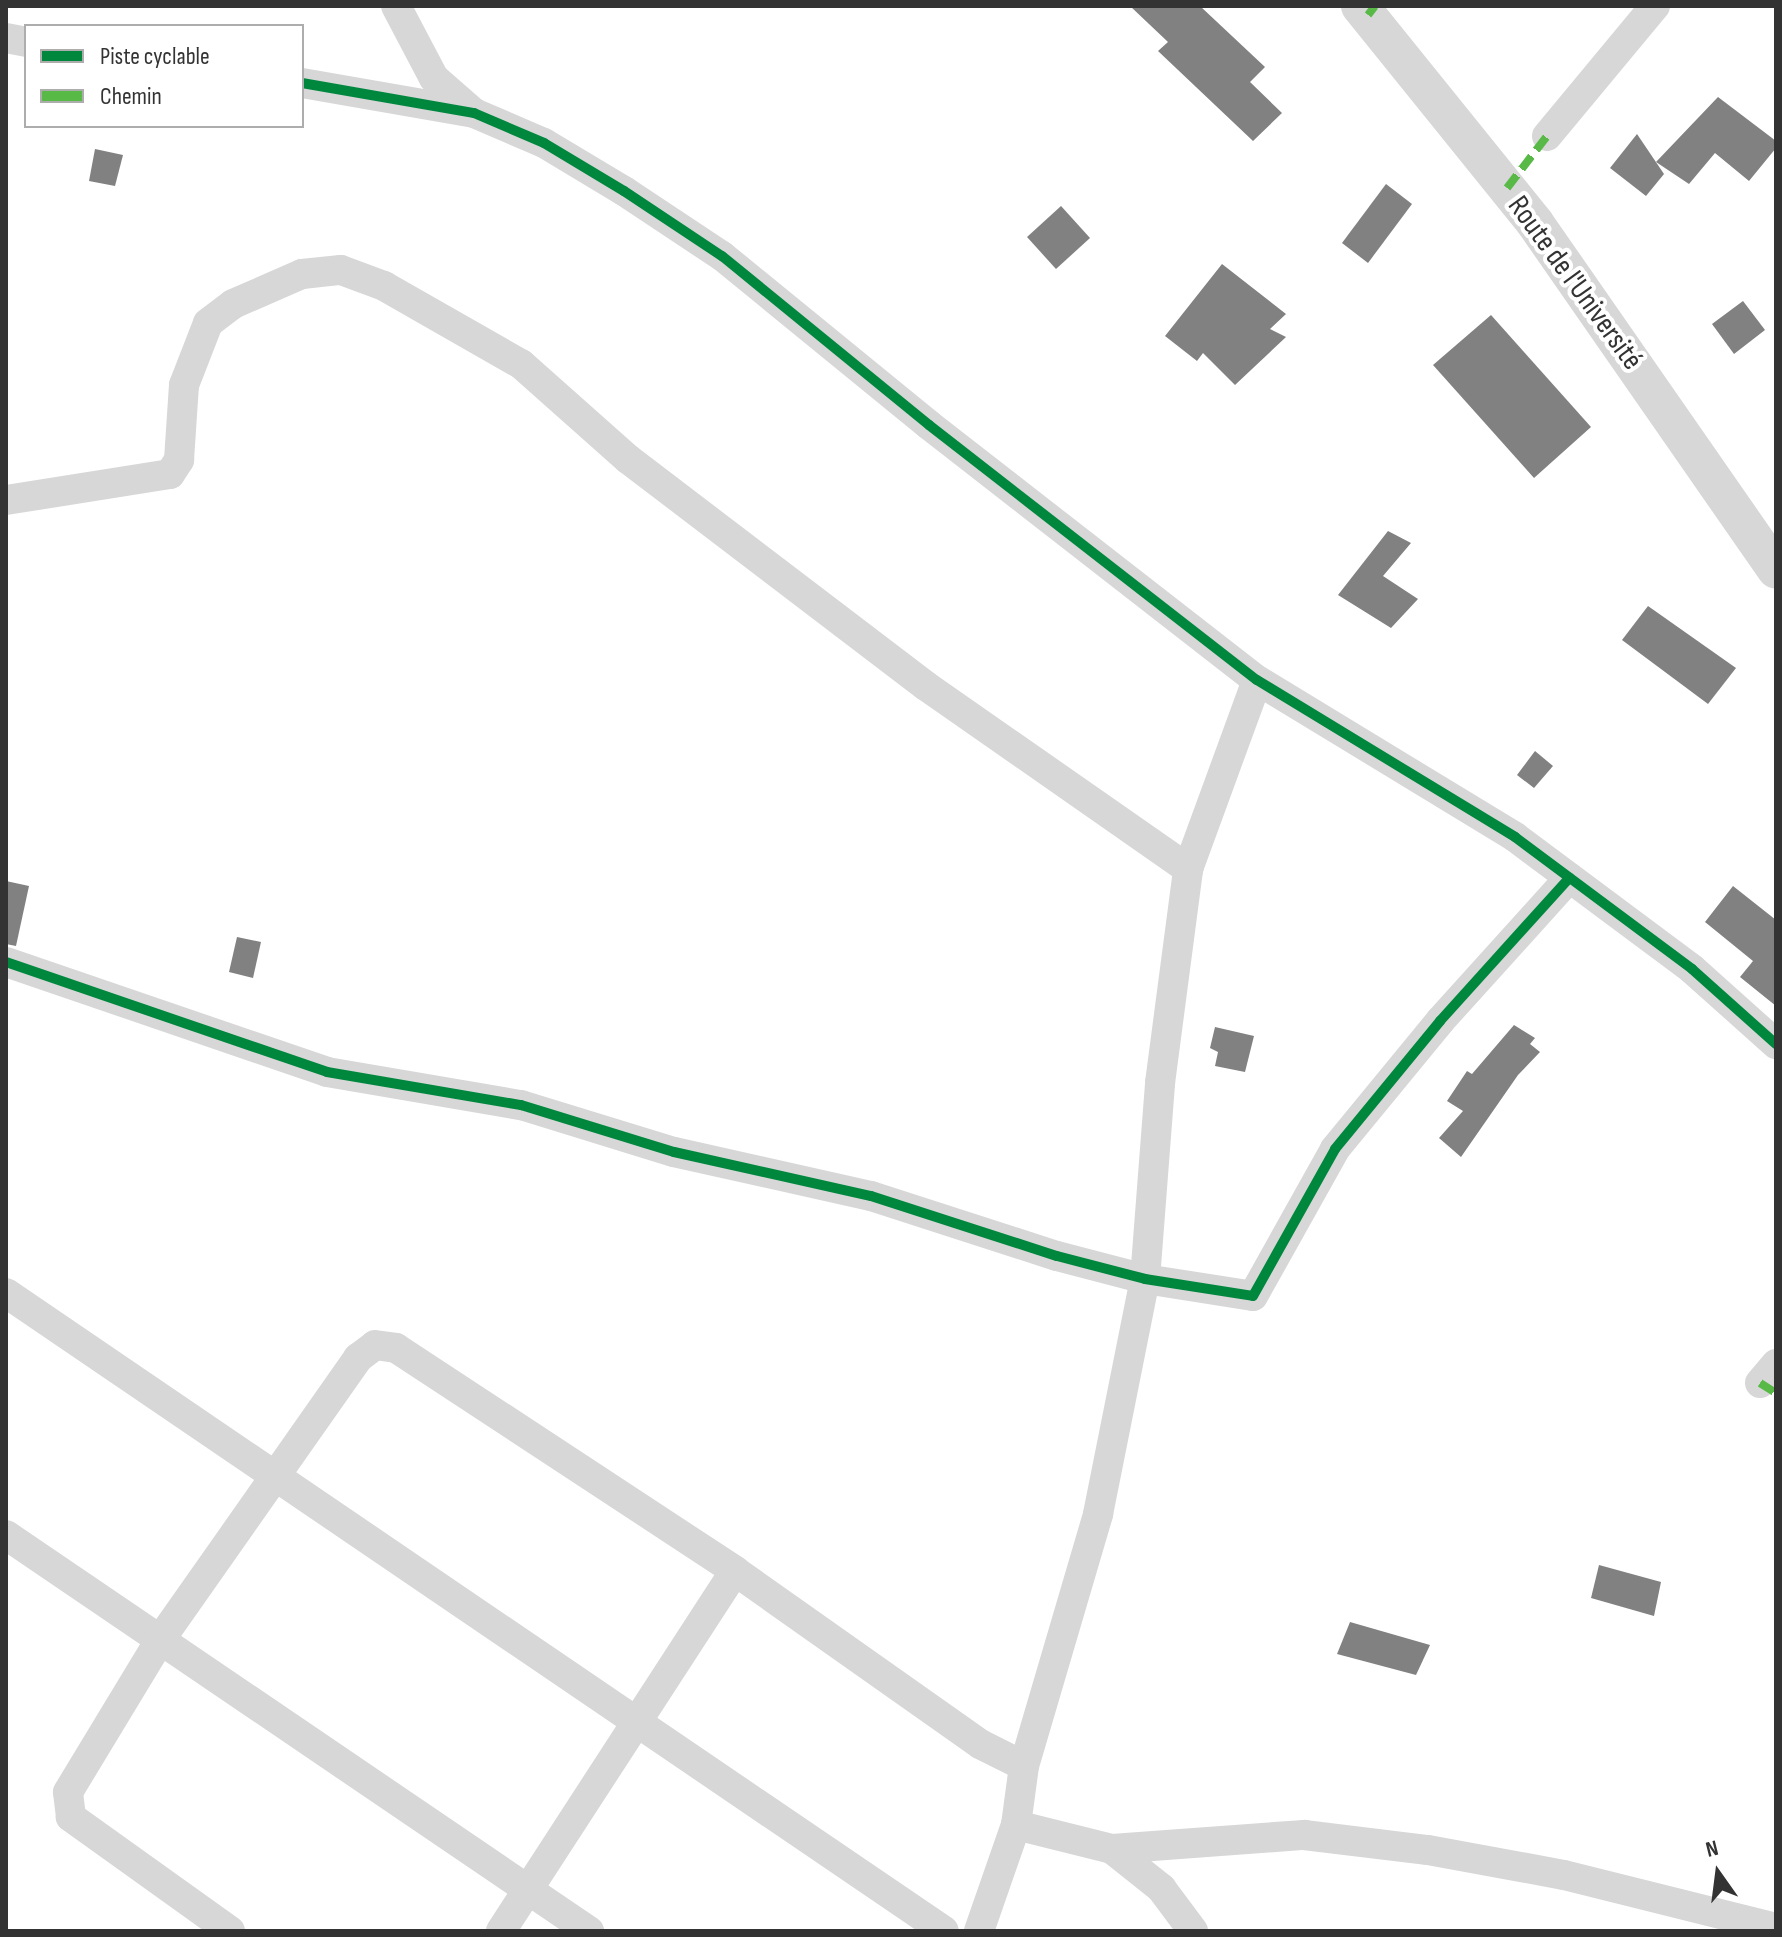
<!DOCTYPE html>
<html>
<head>
<meta charset="utf-8">
<style>
  body { margin:0 }
  #map { position:relative; width:1782px; height:1937px; overflow:hidden; background:#fff; font-family:"Sofia Sans Condensed",sans-serif }
  div>[style] { position:absolute }
  .building>* { inset:0; background:#818181 }
  .minor>* { height:30px; margin:-15px; padding:0 15px; transform-origin:15px; border-radius:15px; background:#d7d7d7 }
  .tertiary>* { height:38px; margin:-19px; padding:0 19px; transform-origin:19px; border-radius:19px; background:#d7d7d7 }
  .quiet>* { height:8px; margin-top:-4px; transform-origin:0; background:repeating-linear-gradient(90deg,#58b947 0 16px,transparent 0 24px) }
  .cycleway>* { height:10px; margin:-5px; padding:0 5px; transform-origin:5px; border-radius:5px; background:#00873e }
  span { translate:-50% -50%; white-space:nowrap; text-align:center; line-height:1.15; -webkit-text-stroke:8px #fff; paint-order:stroke }
  .street-label { font-size:30px; color:#333 }
  .frame { position:absolute; inset:0; border:8px solid #333; pointer-events:none }
  .legend { position:absolute; left:24px; top:24px; width:280px; height:104px; box-sizing:border-box; background:#fff; border:2px solid #adadad; margin:0; padding:10px 14px; list-style:none; font-size:24px; color:#333 }
  .legend li { display:flex; align-items:center; gap:16px; height:40px }
  .legend b { width:40px; border:2px solid #adadad }
  .north { position:absolute; left:1678px; top:1833px; width:80px; height:80px; -webkit-text-stroke:6px #fff; paint-order:stroke; rotate:346deg; font-size:22px; font-weight:700; line-height:32px; text-align:center; color:#333 }
  .north::after { content:''; display:block; margin:auto; width:28px; height:36px; background:#333; clip-path:polygon(50% 0,100% 100%,50% 72%,0 100%) }
</style>
</head>
<body>
<div id="map">
  <div class="building">
    <div style="clip-path:polygon(1130px 6px,1200px 6px,1265px 67px,1250px 82px,1282px 113px,1253px 141px,1158px 51px,1168px 42px)"></div>
    <div style="clip-path:polygon(1718px 97px,1776px 141px,1776px 148px,1749px 181px,1715px 153px,1689px 184px,1656px 162px)"></div>
    <div style="clip-path:polygon(1637px 134px,1664px 174px,1646px 196px,1610px 168px)"></div>
    <div style="clip-path:polygon(95px 149px,123px 155px,115px 186px,89px 181px)"></div>
    <div style="clip-path:polygon(1386px 184px,1412px 204px,1368px 263px,1342px 243px)"></div>
    <div style="clip-path:polygon(1061px 206px,1090px 238px,1056px 269px,1027px 237px)"></div>
    <div style="clip-path:polygon(1222px 264px,1286px 314px,1270px 329px,1286px 337px,1235px 385px,1203px 353px,1197px 361px,1165px 336px)"></div>
    <div style="clip-path:polygon(1743px 301px,1765px 330px,1734px 354px,1712px 324px)"></div>
    <div style="clip-path:polygon(1491px 315px,1591px 427px,1534px 478px,1433px 365px)"></div>
    <div style="clip-path:polygon(1388px 531px,1411px 543px,1383px 576px,1418px 599px,1391px 628px,1338px 595px)"></div>
    <div style="clip-path:polygon(1648px 606px,1736px 668px,1708px 704px,1622px 640px)"></div>
    <div style="clip-path:polygon(1535px 751px,1553px 766px,1534px 788px,1517px 775px)"></div>
    <div style="clip-path:polygon(6px 881px,29px 886px,16px 946px,6px 944px)"></div>
    <div style="clip-path:polygon(1733px 886px,1776px 920px,1776px 1006px,1740px 977px,1753px 961px,1705px 922px)"></div>
    <div style="clip-path:polygon(237px 937px,261px 942px,253px 978px,229px 972px)"></div>
    <div style="clip-path:polygon(1514px 1025px,1535px 1038px,1530px 1044px,1540px 1052px,1518px 1075px,1461px 1157px,1439px 1138px,1463px 1111px,1447px 1101px,1467px 1071px,1472px 1074px)"></div>
    <div style="clip-path:polygon(1215px 1027px,1254px 1036px,1245px 1072px,1215px 1066px,1218px 1052px,1210px 1048px)"></div>
    <div style="clip-path:polygon(1599px 1565px,1661px 1582px,1654px 1616px,1591px 1598px)"></div>
    <div style="clip-path:polygon(1350px 1622px,1430px 1645px,1416px 1675px,1337px 1654px)"></div>
  </div>
  <div class="minor">
    <div style="left:396px;top:6px;width:81px;rotate:62.2deg"></div>
    <div style="left:434px;top:78px;width:52px;rotate:41.1deg"></div>
    <div style="left:6px;top:38px;width:20px;rotate:11deg"></div>
    <div style="left:302px;top:83px;width:175px;rotate:9.9deg"></div>
    <div style="left:474px;top:113px;width:76px;rotate:23.2deg"></div>
    <div style="left:544px;top:143px;width:93px;rotate:31deg"></div>
    <div style="left:624px;top:191px;width:118px;rotate:33.6deg"></div>
    <div style="left:722px;top:256px;width:267px;rotate:39.2deg"></div>
    <div style="left:929px;top:425px;width:415px;rotate:37.9deg"></div>
    <div style="left:1257px;top:680px;width:302px;rotate:31.3deg"></div>
    <div style="left:1515px;top:837px;width:221px;rotate:36.7deg"></div>
    <div style="left:1692px;top:969px;width:113px;rotate:41.8deg"></div>
    <div style="left:1547px;top:136px;width:169px;rotate:-50.3deg"></div>
    <div style="left:6px;top:500px;width:166px;rotate:-9deg"></div>
    <div style="left:170px;top:474px;width:17px;rotate:-57deg"></div>
    <div style="left:179px;top:460px;width:75px;rotate:-86.2deg"></div>
    <div style="left:184px;top:385px;width:66px;rotate:-68.8deg"></div>
    <div style="left:208px;top:323px;width:31px;rotate:-37deg"></div>
    <div style="left:233px;top:304px;width:75px;rotate:-23.5deg"></div>
    <div style="left:302px;top:274px;width:39px;rotate:-6deg"></div>
    <div style="left:341px;top:270px;width:46px;rotate:20.4deg"></div>
    <div style="left:384px;top:286px;width:158px;rotate:29.7deg"></div>
    <div style="left:521px;top:364px;width:143px;rotate:41.6deg"></div>
    <div style="left:628px;top:459px;width:375px;rotate:37.3deg"></div>
    <div style="left:926px;top:686px;width:320px;rotate:34.9deg"></div>
    <div style="left:6px;top:962px;width:339px;rotate:18.9deg"></div>
    <div style="left:327px;top:1072px;width:197px;rotate:9.7deg"></div>
    <div style="left:521px;top:1105px;width:160px;rotate:17.1deg"></div>
    <div style="left:674px;top:1152px;width:202px;rotate:12.6deg"></div>
    <div style="left:871px;top:1196px;width:195px;rotate:17.9deg"></div>
    <div style="left:1057px;top:1256px;width:91px;rotate:14.6deg"></div>
    <div style="left:1145px;top:1279px;width:109px;rotate:8.9deg"></div>
    <div style="left:1253px;top:1296px;width:168px;rotate:-60.8deg"></div>
    <div style="left:1335px;top:1149px;width:166px;rotate:-50.6deg"></div>
    <div style="left:1440px;top:1021px;width:193px;rotate:-47.9deg"></div>
    <div style="left:6px;top:1293px;width:1134px;rotate:34.22deg"></div>
    <div style="left:1760px;top:1383px;width:25px;rotate:-50deg"></div>
    <div style="left:6px;top:1535px;width:705px;rotate:34.19deg"></div>
    <div style="left:1016px;top:1825px;width:99px;rotate:14deg"></div>
    <div style="left:1112px;top:1849px;width:193px;rotate:-4.2deg"></div>
    <div style="left:1304px;top:1835px;width:125px;rotate:6.9deg"></div>
    <div style="left:1428px;top:1850px;width:138px;rotate:10.4deg"></div>
    <div style="left:1564px;top:1875px;width:219px;rotate:14deg"></div>
    <div style="left:1112px;top:1849px;width:63px;rotate:38.5deg"></div>
    <div style="left:1161px;top:1888px;width:54px;rotate:53.3deg"></div>
    <div style="left:230px;top:1931px;width:196px;rotate:-144.4deg"></div>
    <div style="left:71px;top:1817px;width:25px;rotate:-97deg"></div>
    <div style="left:68px;top:1792px;width:178px;rotate:-58.8deg"></div>
    <div style="left:160px;top:1640px;width:345px;rotate:-54.9deg"></div>
    <div style="left:358px;top:1358px;width:21px;rotate:-37deg"></div>
    <div style="left:375px;top:1345px;width:21px;rotate:8deg"></div>
    <div style="left:396px;top:1348px;width:406px;rotate:33.3deg"></div>
    <div style="left:735px;top:1571px;width:300px;rotate:35.2deg"></div>
    <div style="left:980px;top:1744px;width:49px;rotate:26.6deg"></div>
    <div style="left:501px;top:1931px;width:429px;rotate:-57deg"></div>
    <div style="left:979px;top:1931px;width:112px;rotate:-70.8deg"></div>
    <div style="left:1016px;top:1825px;width:60px;rotate:-82.3deg"></div>
    <div style="left:1024px;top:1766px;width:263px;rotate:-73.6deg"></div>
    <div style="left:1098px;top:1514px;width:240px;rotate:-78.7deg"></div>
    <div style="left:1145px;top:1279px;width:197px;rotate:-85.6deg"></div>
    <div style="left:1160px;top:1083px;width:216px;rotate:-82.5deg"></div>
    <div style="left:1188px;top:869px;width:201px;rotate:-69.9deg"></div>
  </div>
  <div class="tertiary">
    <div style="left:1360px;top:6px;width:279px;rotate:51.1deg"></div>
    <div style="left:1535px;top:223px;width:422px;rotate:55.2deg"></div>
  </div>
  <div class="quiet">
    <div style="left:1368px;top:15px;width:11px;rotate:-52deg"></div>
    <div style="left:1507px;top:188px;width:66px;rotate:-52.4deg"></div>
    <div style="left:1760px;top:1383px;width:19px;rotate:32deg"></div>
  </div>
  <div class="cycleway">
    <div style="left:302px;top:83px;width:175px;rotate:9.9deg"></div>
    <div style="left:474px;top:113px;width:76px;rotate:23.2deg"></div>
    <div style="left:544px;top:143px;width:93px;rotate:31deg"></div>
    <div style="left:624px;top:191px;width:118px;rotate:33.6deg"></div>
    <div style="left:722px;top:256px;width:267px;rotate:39.2deg"></div>
    <div style="left:929px;top:425px;width:415px;rotate:37.9deg"></div>
    <div style="left:1257px;top:680px;width:302px;rotate:31.3deg"></div>
    <div style="left:1515px;top:837px;width:221px;rotate:36.7deg"></div>
    <div style="left:1692px;top:969px;width:113px;rotate:41.8deg"></div>
    <div style="left:6px;top:962px;width:339px;rotate:18.9deg"></div>
    <div style="left:327px;top:1072px;width:197px;rotate:9.7deg"></div>
    <div style="left:521px;top:1105px;width:160px;rotate:17.1deg"></div>
    <div style="left:674px;top:1152px;width:202px;rotate:12.6deg"></div>
    <div style="left:871px;top:1196px;width:195px;rotate:17.9deg"></div>
    <div style="left:1057px;top:1256px;width:91px;rotate:14.6deg"></div>
    <div style="left:1145px;top:1279px;width:109px;rotate:8.9deg"></div>
    <div style="left:1253px;top:1296px;width:168px;rotate:-60.8deg"></div>
    <div style="left:1335px;top:1149px;width:166px;rotate:-50.6deg"></div>
    <div style="left:1440px;top:1021px;width:193px;rotate:-47.9deg"></div>
  </div>
  <div class="street-label">
    <span style="left:1575px;top:283px;rotate:54deg">Route de l'Université</span>
  </div>
  <div class="frame"></div>
  <ul class="legend">
  <li><b style="height:10px;background:#00873e"></b>Piste cyclable</li>
  <li><b style="height:10px;background:#58b947"></b>Chemin</li>
  </ul>
  <div class="north">N</div>
</div>
</body>
</html>
